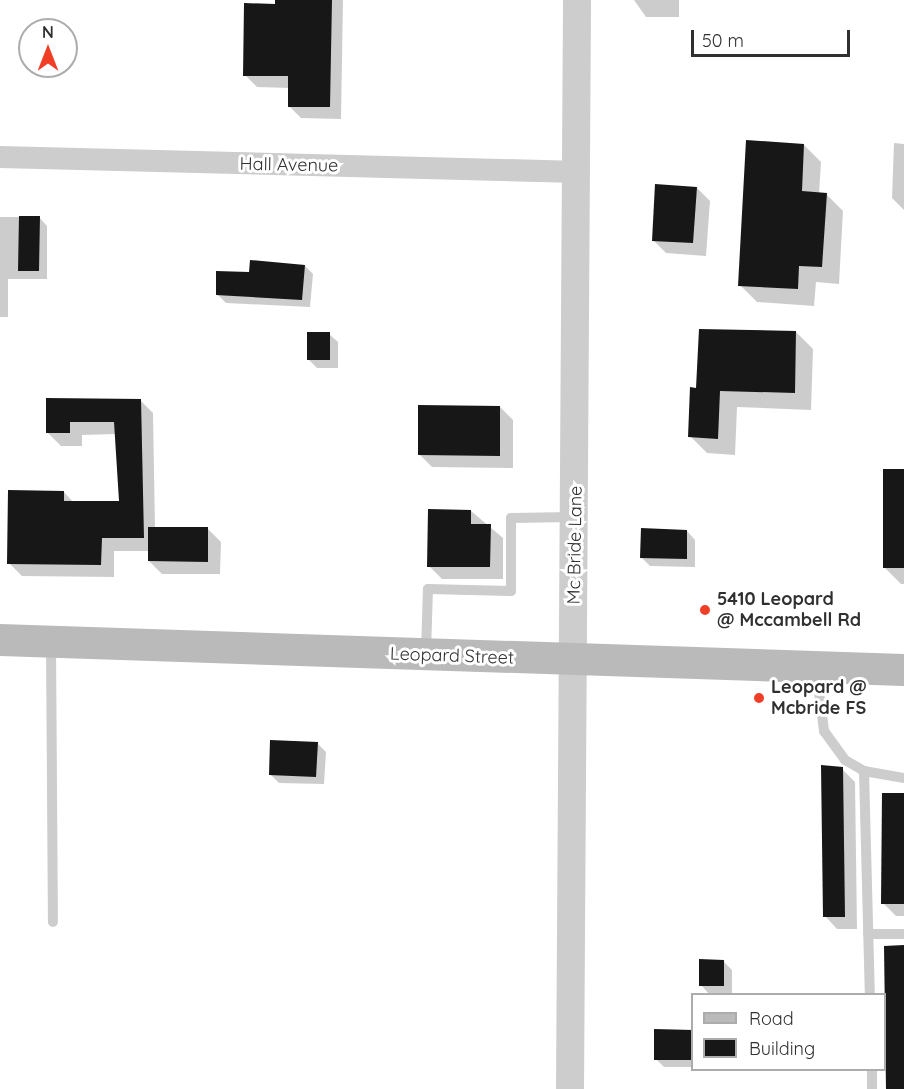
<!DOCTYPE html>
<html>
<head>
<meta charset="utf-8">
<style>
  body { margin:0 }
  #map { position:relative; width:904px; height:1089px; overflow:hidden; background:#fff; font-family:Quicksand,sans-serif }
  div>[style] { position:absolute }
  .shadow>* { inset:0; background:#0003 }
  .building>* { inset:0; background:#171717 }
  .service>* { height:10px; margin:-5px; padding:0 5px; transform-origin:5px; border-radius:5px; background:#cdcdcd }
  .minor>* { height:22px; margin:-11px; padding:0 11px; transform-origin:11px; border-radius:11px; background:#cdcdcd }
  .tertiary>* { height:28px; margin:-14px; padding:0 14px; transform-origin:14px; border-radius:14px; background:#cdcdcd }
  .secondary>* { height:32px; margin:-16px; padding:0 16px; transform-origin:16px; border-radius:16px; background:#bababa }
  .dots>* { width:16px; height:16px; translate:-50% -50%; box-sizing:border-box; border:3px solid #fff; border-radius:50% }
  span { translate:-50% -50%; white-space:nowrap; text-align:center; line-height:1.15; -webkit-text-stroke:6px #fff; paint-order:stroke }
  .street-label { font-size:18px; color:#303030 }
  .poi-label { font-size:18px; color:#303030; font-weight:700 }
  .left { translate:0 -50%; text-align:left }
  .legend { position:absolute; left:691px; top:993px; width:195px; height:78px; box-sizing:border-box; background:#fff; border:2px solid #acacac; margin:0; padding:8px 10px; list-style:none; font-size:18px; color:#303030 }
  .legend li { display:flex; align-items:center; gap:12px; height:30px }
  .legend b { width:30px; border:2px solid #acacac }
  .north { position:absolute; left:18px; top:18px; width:60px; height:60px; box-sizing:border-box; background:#fff; border:2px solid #acacac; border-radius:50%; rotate:0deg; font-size:16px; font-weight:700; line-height:24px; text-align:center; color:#303030 }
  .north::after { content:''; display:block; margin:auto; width:21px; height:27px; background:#f13e27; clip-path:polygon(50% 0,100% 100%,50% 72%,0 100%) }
  .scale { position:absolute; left:691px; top:30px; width:159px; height:27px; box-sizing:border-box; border:3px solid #303030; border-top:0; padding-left:8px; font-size:18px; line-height:21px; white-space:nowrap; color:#303030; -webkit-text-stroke:4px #fff; paint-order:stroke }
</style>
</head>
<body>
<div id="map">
  <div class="shadow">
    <div style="clip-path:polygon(277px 0,343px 0,341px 119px,301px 118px,289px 106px,290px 88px,257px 87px,245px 75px)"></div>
    <div style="clip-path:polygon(634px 0,679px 0,679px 17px,646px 17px)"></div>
    <div style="clip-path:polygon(894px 143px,904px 144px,904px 210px,892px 198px)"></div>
    <div style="clip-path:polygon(804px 145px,821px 162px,819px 194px,826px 194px,843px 211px,839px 284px,816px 282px,814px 306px,757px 302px,740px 285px)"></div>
    <div style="clip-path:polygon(697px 188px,710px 201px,706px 256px,666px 253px,653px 240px)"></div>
    <div style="clip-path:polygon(0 217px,39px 217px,47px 226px,47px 279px,8px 279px,8px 317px,0 317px)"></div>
    <div style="clip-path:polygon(305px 266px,313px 274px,310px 307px,226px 303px,217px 294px,250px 274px)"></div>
    <div style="clip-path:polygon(796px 332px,813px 349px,811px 410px,737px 407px,735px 455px,707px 453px,690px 436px,698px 389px)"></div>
    <div style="clip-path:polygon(329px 334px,338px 342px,338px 368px,317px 368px,308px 359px)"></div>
    <div style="clip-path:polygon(48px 400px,140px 400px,153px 413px,155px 528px,208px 529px,221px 542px,220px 574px,162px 574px,149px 561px,149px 551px,114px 551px,114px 577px,22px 576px,9px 563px,64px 492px,74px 503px,121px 503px,116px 434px,82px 435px,82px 446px,61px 446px,48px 433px)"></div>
    <div style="clip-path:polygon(500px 407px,513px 420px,513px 468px,432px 467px,419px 454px)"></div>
    <div style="clip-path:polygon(904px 471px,904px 584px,901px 584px,885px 568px)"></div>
    <div style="clip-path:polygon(471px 511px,503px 538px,503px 579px,442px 579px,429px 566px)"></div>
    <div style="clip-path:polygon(687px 531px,695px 540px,695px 567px,650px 566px,641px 557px)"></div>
    <div style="clip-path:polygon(317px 743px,326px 752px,324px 784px,279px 783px,270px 774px)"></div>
    <div style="clip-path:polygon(842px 769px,855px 782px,857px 929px,837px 929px,825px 916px)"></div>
    <div style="clip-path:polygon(904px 794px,904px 916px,896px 916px,883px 903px)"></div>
    <div style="clip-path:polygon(723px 961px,732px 970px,732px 994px,709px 994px,701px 985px)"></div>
    <div style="clip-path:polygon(692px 1031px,692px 1067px,664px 1067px,656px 1059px)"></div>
  </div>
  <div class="building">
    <div style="clip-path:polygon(275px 0,332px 0,330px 107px,288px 107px,288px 76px,243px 76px,244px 3px,275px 4px)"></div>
    <div style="clip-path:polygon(746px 140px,804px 144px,802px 191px,827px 193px,822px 267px,799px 266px,798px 289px,738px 286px)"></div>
    <div style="clip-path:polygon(655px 184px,697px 187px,693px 243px,652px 241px)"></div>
    <div style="clip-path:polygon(19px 216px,40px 216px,39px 271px,18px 271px)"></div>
    <div style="clip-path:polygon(250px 260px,305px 265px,302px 300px,216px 295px,216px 271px,249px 272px)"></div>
    <div style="clip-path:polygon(699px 329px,796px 331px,795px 393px,720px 391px,718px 439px,688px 437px,690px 387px,696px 388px)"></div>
    <div style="clip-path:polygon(307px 332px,330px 332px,330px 360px,307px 360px)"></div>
    <div style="clip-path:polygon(46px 398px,141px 399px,144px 538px,102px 538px,101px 565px,7px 564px,8px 490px,64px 491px,64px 501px,119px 501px,114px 422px,70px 422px,70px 433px,46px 433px)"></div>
    <div style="clip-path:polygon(418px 405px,500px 406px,500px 456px,418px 455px)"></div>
    <div style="clip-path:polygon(883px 469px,904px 469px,904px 568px,883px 568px)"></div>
    <div style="clip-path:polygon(428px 509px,471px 510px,471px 524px,491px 524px,490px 567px,427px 567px)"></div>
    <div style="clip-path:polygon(148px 527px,208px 527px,208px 562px,148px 561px)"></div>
    <div style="clip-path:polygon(641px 528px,687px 530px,687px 559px,640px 558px)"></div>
    <div style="clip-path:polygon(270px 740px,318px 742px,316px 777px,269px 775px)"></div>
    <div style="clip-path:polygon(821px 765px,843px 767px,845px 917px,823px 917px)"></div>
    <div style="clip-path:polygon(882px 793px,904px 793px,904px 904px,881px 904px)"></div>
    <div style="clip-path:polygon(904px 945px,904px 1089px,886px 1089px,884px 946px)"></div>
    <div style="clip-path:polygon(699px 959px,724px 960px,724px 986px,699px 986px)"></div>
    <div style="clip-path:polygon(654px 1029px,693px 1030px,693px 1060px,654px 1060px)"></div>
  </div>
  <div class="service">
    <div style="left:51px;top:645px;width:277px;rotate:89.6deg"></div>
    <div style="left:426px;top:652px;width:63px;rotate:-88.2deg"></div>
    <div style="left:428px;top:589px;width:83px;rotate:1.4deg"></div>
    <div style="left:511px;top:591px;width:73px;rotate:-90deg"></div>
    <div style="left:511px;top:518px;width:61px;rotate:-0.9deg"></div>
    <div style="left:816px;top:669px;width:63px;rotate:82.6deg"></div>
    <div style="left:824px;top:731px;width:36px;rotate:54deg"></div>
    <div style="left:845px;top:760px;width:22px;rotate:30deg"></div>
    <div style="left:864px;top:771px;width:41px;rotate:9.9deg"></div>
    <div style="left:864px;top:771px;width:223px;rotate:88.5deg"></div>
    <div style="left:868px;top:934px;width:36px"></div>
    <div style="left:872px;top:1070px;width:19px;rotate:90deg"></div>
  </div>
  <div class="minor">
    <div style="left:0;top:157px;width:579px;rotate:1.48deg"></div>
  </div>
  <div class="tertiary">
    <div style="left:570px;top:1089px;width:1089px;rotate:-89.63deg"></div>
  </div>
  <div class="secondary">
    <div style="left:0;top:640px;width:904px;rotate:1.9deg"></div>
  </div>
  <div class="dots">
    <div style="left:705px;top:610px;background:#f13e27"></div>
    <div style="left:759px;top:698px;background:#f13e27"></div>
  </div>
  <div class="street-label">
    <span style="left:289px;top:165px;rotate:1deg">Hall Avenue</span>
    <span style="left:575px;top:545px;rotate:-89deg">Mc Bride Lane</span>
    <span style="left:452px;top:656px;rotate:2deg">Leopard Street</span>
  </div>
  <div class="poi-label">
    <span class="left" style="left:717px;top:610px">5410 Leopard<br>@ Mccambell Rd</span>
    <span class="left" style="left:771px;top:698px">Leopard @<br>Mcbride FS</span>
  </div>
  <ul class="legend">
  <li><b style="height:8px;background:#bababa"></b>Road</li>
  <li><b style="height:16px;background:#171717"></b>Building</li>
  </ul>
  <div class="north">N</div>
  <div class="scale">50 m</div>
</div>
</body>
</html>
